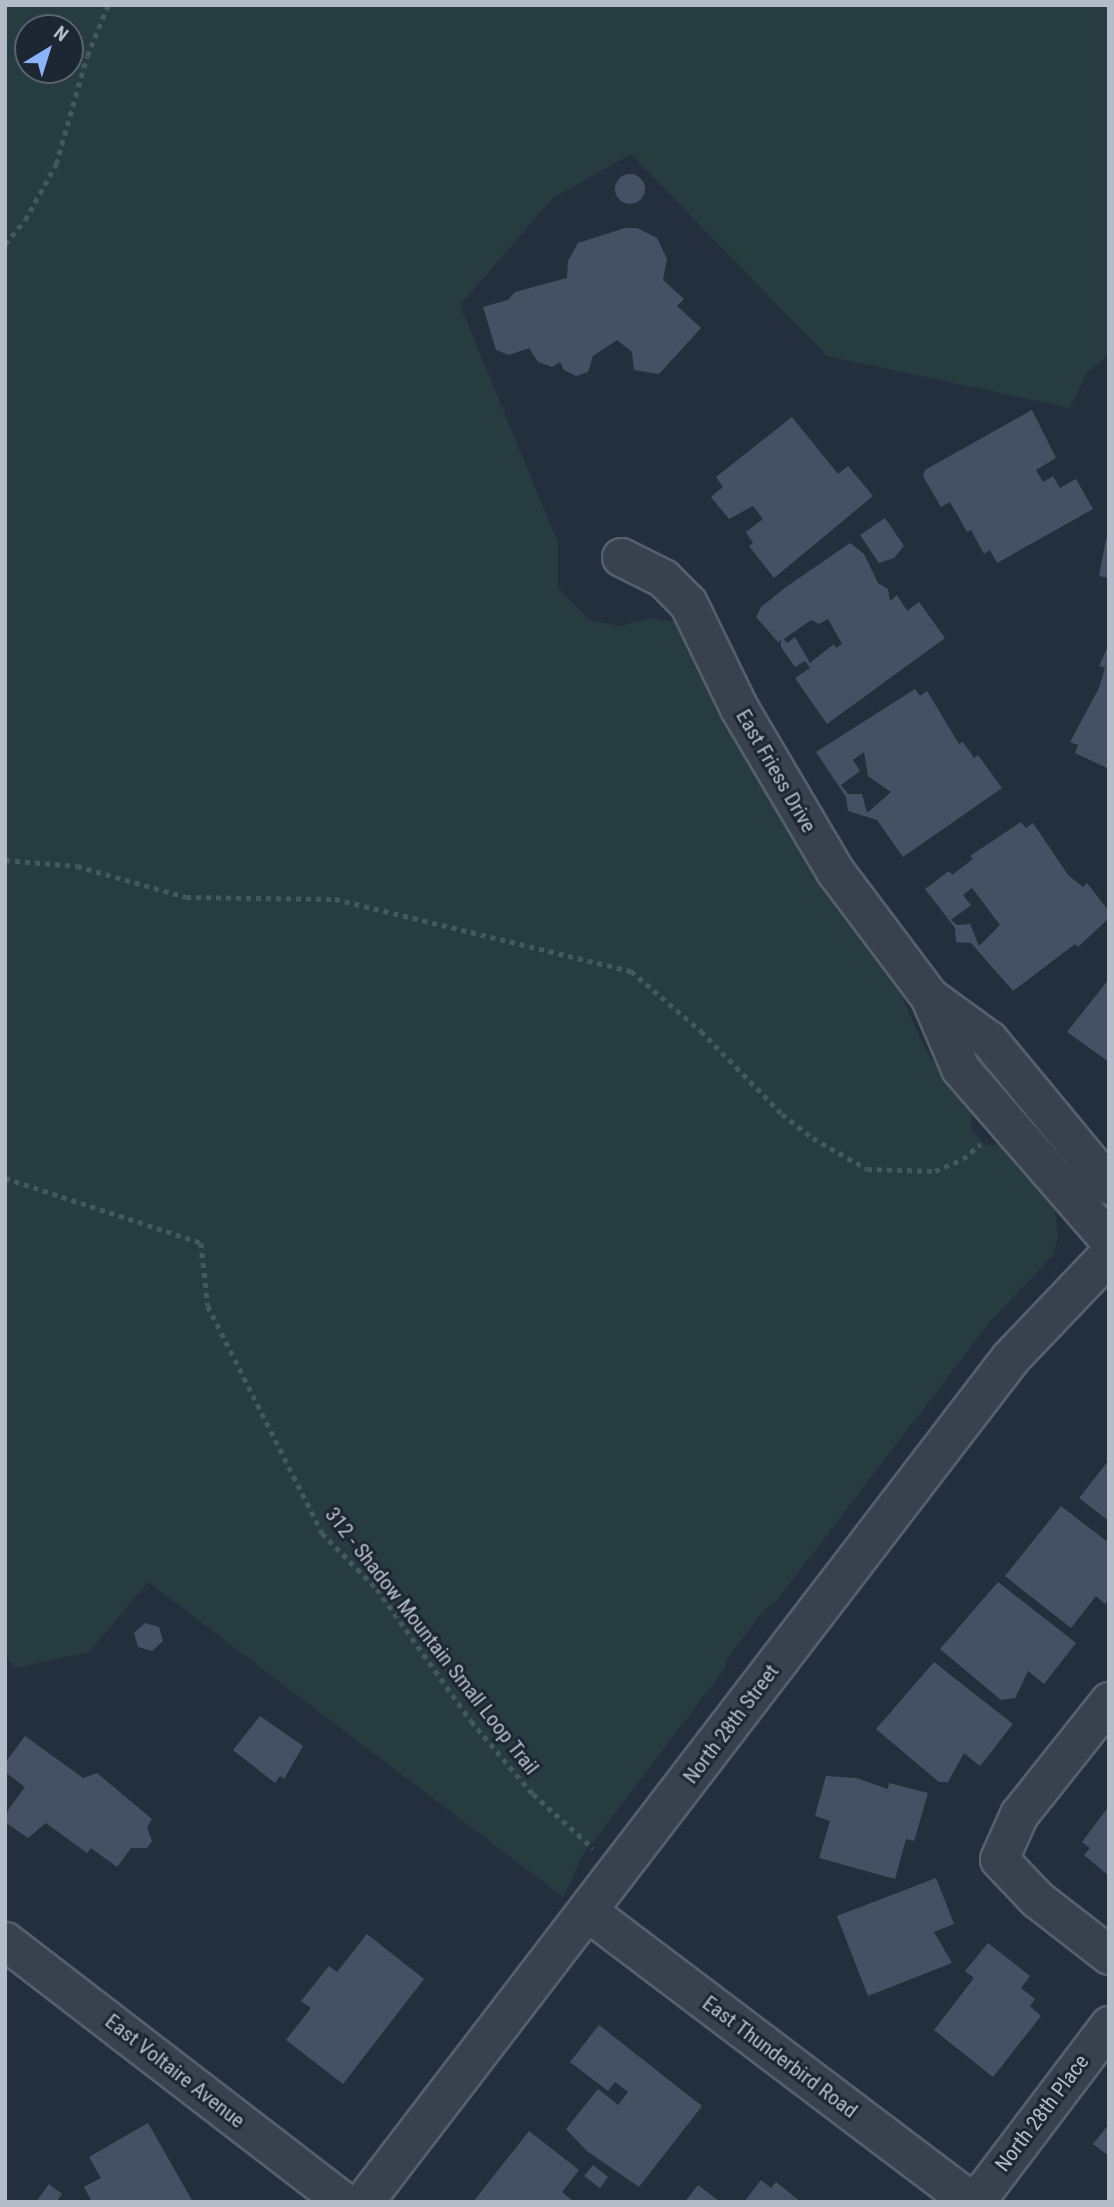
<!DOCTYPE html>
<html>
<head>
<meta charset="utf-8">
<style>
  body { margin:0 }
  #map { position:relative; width:1114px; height:2207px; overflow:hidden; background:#242f3e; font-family:"Roboto Condensed",sans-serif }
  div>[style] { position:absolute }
  .green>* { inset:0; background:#263c3f }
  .building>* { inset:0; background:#455162 }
  .round { border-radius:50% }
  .path>* { height:4.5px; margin-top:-2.25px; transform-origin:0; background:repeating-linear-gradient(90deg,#44595c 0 5px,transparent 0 10px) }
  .roads { filter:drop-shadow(2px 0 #565f6c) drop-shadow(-2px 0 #565f6c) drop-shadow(0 2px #565f6c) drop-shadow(0 -2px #565f6c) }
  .minor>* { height:37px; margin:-18.5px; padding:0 18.5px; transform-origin:18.5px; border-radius:18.5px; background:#38414e }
  .tertiary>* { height:38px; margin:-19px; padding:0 19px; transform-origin:19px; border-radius:19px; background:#38414e }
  span { translate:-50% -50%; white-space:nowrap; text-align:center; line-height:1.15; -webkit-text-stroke:6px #1d2633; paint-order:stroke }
  .street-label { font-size:21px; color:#b4bcc9 }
  .frame { position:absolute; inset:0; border:7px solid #b4bcc9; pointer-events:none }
  .north { position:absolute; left:14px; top:14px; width:70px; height:70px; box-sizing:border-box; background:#1d2633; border:2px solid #59626f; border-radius:50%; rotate:38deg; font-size:19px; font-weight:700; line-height:28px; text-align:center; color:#b4bcc9 }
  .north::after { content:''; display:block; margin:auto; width:24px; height:32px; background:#8ab4f8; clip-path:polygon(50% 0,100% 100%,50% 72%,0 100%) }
</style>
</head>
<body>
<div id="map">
  <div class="green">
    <div style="clip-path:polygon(evenodd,5px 5px,1109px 5px,1109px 355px,1087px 372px,1070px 408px,827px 356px,631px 154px,553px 198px,460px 305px,558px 543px,558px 588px,589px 620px,619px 626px,653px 618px,677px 622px,792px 840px,900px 993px,928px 1054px,974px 1111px,970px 1127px,987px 1146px,997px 1144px,1008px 1149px,1055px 1207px,1058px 1239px,1052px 1256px,989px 1323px,774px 1604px,766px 1608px,726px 1660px,726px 1667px,583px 1855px,563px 1897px,148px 1582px,89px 1652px,15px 1668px,5px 1656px,5px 5px,28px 28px,70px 28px,70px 70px,28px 70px,28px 28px)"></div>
  </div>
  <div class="building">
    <div class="round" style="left:615px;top:174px;width:30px;height:30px"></div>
    <div style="clip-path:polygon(625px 228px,637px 228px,657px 238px,667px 259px,663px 280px,684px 299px,677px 306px,701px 328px,659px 374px,634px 370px,632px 352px,617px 340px,593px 356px,588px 372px,576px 376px,564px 370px,560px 362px,552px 367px,538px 362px,529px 348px,509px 355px,496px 350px,483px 307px,508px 300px,515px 292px,567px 278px,568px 261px,578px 243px)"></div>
    <div style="clip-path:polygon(1032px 410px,1056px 458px,1036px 470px,1043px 482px,1053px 476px,1060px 488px,1076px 479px,1093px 509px,997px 563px,990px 550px,984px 554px,971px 530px,967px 532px,950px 502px,941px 507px,923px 476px,925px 470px)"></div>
    <div style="clip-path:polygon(792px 417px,838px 474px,848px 466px,873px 496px,774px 578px,749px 546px,753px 543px,746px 532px,763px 519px,753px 506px,729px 519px,711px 497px,723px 487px,716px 477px)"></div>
    <div style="clip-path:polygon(885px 518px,904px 546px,894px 558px,879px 563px,860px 535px)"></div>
    <div style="clip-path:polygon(1106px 539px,1109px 539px,1109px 578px,1099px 576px)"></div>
    <div style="clip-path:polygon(evenodd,850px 543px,864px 554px,878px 583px,888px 589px,890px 601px,897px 595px,907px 611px,919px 602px,945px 638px,827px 724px,795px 678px,810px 668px,805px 661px,795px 667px,781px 647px,781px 640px,778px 642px,756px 617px,761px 607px,786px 587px,850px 543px,828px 619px,842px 644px,836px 648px,834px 644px,810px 663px,795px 637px,787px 643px,784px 639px,811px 620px,819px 624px,828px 619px)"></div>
    <div style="clip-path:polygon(1109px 644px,1109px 769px,1075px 753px,1078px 745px,1070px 742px,1099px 688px,1105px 668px,1099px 666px)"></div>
    <div style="clip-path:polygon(evenodd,915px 689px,920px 696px,927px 691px,959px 744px,963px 742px,974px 758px,978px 755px,1002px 788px,903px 857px,877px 820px,848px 811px,846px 797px,816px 752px,915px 689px,864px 752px,868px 776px,891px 792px,867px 813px,862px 794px,848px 794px,841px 785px,860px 771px,853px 760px,864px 752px)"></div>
    <div style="clip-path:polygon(evenodd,1021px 822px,1026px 828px,1033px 823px,1068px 875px,1083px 887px,1087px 883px,1109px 911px,1109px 918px,1078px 947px,1075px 944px,1013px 991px,971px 943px,956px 942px,955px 928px,925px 889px,949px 871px,952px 875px,973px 859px,970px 856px,1021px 822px,972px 888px,1000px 925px,979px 946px,970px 924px,957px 925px,951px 920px,971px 905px,963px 895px,972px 888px)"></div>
    <div style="clip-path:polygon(1109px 979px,1109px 1062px,1067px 1032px)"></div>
    <div style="clip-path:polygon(1109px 1460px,1109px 1521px,1079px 1498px)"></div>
    <div style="clip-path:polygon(1061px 1506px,1109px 1543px,1109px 1599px,1105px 1604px,1096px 1596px,1071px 1628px,1005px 1576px)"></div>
    <div style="clip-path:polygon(998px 1582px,1076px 1643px,1044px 1684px,1028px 1671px,1015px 1698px,1001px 1700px,940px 1649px)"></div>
    <div style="clip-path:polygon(145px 1623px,159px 1627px,163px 1641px,152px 1651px,138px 1647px,134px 1633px)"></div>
    <div style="clip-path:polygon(934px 1662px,1013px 1724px,980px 1766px,964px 1753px,948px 1782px,939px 1782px,876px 1729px)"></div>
    <div style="clip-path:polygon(260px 1716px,303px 1746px,284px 1779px,280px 1776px,275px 1783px,233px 1750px)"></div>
    <div style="clip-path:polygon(25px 1736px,83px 1778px,97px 1773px,152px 1819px,147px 1827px,152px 1841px,147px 1848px,131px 1848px,117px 1867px,91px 1848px,87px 1853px,46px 1823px,28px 1838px,5px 1822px,8px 1810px,25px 1787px,5px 1772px,5px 1763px)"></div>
    <div style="clip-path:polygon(826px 1776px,856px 1778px,888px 1789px,889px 1783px,928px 1793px,914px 1841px,906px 1839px,895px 1879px,819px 1858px,830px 1821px,815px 1816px)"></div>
    <div style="clip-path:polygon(1109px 1806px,1109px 1876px,1084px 1855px,1090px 1848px,1082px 1842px)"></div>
    <div style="clip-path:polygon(936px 1878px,954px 1924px,934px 1932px,952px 1963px,868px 1996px,837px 1916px)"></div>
    <div style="clip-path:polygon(367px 1934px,424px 1979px,343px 2084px,286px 2040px,311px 2008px,301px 2001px,329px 1966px,337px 1972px)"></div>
    <div style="clip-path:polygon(988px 1943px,1030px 1976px,1021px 1988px,1035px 1999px,1030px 2006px,1041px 2016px,993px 2077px,934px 2030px,974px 1978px,965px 1971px)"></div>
    <div style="clip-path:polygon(599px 2025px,702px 2106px,639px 2187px,587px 2151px,566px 2129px,598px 2089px,618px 2105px,628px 2092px,615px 2082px,608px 2091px,570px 2062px)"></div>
    <div style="clip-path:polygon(148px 2123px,193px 2202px,92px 2202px,84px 2187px,101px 2178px,89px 2157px)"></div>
    <div style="clip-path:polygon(1109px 2124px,1109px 2156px,1093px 2144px)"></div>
    <div style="clip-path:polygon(529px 2131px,579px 2170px,562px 2192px,574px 2202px,473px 2202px)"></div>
    <div style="clip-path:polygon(593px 2165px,608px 2177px,600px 2188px,584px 2176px)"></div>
    <div style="clip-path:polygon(761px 2180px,771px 2188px,776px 2182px,801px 2202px,744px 2202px)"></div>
    <div style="clip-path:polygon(49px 2184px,62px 2194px,56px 2202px,36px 2202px)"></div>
    <div style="clip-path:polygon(698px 2185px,720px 2202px,685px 2202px)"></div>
  </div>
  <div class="path">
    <div style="left:5px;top:244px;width:31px;rotate:-50deg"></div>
    <div style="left:25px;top:220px;width:64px;rotate:-61deg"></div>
    <div style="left:56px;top:164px;width:112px;rotate:-74deg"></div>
    <div style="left:87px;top:56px;width:55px;rotate:-67.6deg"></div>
    <div style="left:5px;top:860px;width:72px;rotate:4.8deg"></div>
    <div style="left:77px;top:866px;width:113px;rotate:15.9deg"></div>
    <div style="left:186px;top:897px;width:149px;rotate:0.8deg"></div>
    <div style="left:335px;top:899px;width:305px;rotate:13.7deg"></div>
    <div style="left:631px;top:971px;width:92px;rotate:40.6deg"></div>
    <div style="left:701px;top:1031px;width:116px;rotate:45.7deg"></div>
    <div style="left:782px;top:1114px;width:39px;rotate:38deg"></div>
    <div style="left:813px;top:1138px;width:62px;rotate:29.9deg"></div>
    <div style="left:867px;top:1169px;width:68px;rotate:1.7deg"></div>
    <div style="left:935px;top:1171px;width:30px;rotate:-23deg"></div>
    <div style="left:963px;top:1159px;width:23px;rotate:-41deg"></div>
    <div style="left:5px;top:1178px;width:206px;rotate:18.3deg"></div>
    <div style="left:201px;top:1243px;width:63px;rotate:83.7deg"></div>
    <div style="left:208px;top:1306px;width:254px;rotate:63.3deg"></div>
    <div style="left:322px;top:1533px;width:78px;rotate:45.5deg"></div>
    <div style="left:377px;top:1589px;width:162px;rotate:54.5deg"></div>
    <div style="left:471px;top:1721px;width:96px;rotate:49.7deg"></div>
    <div style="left:533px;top:1794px;width:81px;rotate:42deg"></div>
  </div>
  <div class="roads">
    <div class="minor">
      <div style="left:621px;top:557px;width:47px;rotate:26.6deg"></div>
      <div style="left:663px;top:578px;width:35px;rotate:45deg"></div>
      <div style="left:688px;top:603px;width:117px;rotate:64.1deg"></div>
      <div style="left:739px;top:708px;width:189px;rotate:59.5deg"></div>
      <div style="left:835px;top:871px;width:156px;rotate:53.1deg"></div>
      <div style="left:929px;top:996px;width:78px;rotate:66.7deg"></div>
      <div style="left:960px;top:1068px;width:228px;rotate:49.1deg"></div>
      <div style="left:930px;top:997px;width:73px;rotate:36.1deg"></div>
      <div style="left:989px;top:1040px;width:188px;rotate:50.4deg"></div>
      <div style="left:1109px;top:1701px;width:144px;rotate:128.5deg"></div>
      <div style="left:1019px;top:1814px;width:49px;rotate:114deg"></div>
      <div style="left:999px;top:1859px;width:55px;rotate:46.5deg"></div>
      <div style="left:1037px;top:1899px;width:91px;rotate:37.9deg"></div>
      <div style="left:5px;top:1941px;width:428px;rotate:37.6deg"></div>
      <div style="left:975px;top:2202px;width:222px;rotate:-52.9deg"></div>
    </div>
    <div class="tertiary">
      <div style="left:588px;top:1912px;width:481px;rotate:37.1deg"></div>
      <div style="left:364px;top:2202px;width:1063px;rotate:-52.53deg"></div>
      <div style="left:1011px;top:1358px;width:142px;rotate:-46.4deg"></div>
    </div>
  </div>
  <div class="street-label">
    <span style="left:776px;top:771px;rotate:60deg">East Friess Drive</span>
    <span style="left:432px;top:1641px;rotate:52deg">312 - Shadow Mountain Small Loop Trail</span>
    <span style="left:731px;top:1724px;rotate:-53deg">North 28th Street</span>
    <span style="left:780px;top:2057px;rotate:37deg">East Thunderbird Road</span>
    <span style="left:175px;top:2071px;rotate:38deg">East Voltaire Avenue</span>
    <span style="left:1042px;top:2113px;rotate:-53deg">North 28th Place</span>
  </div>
  <div class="frame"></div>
  <div class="north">N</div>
</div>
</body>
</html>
